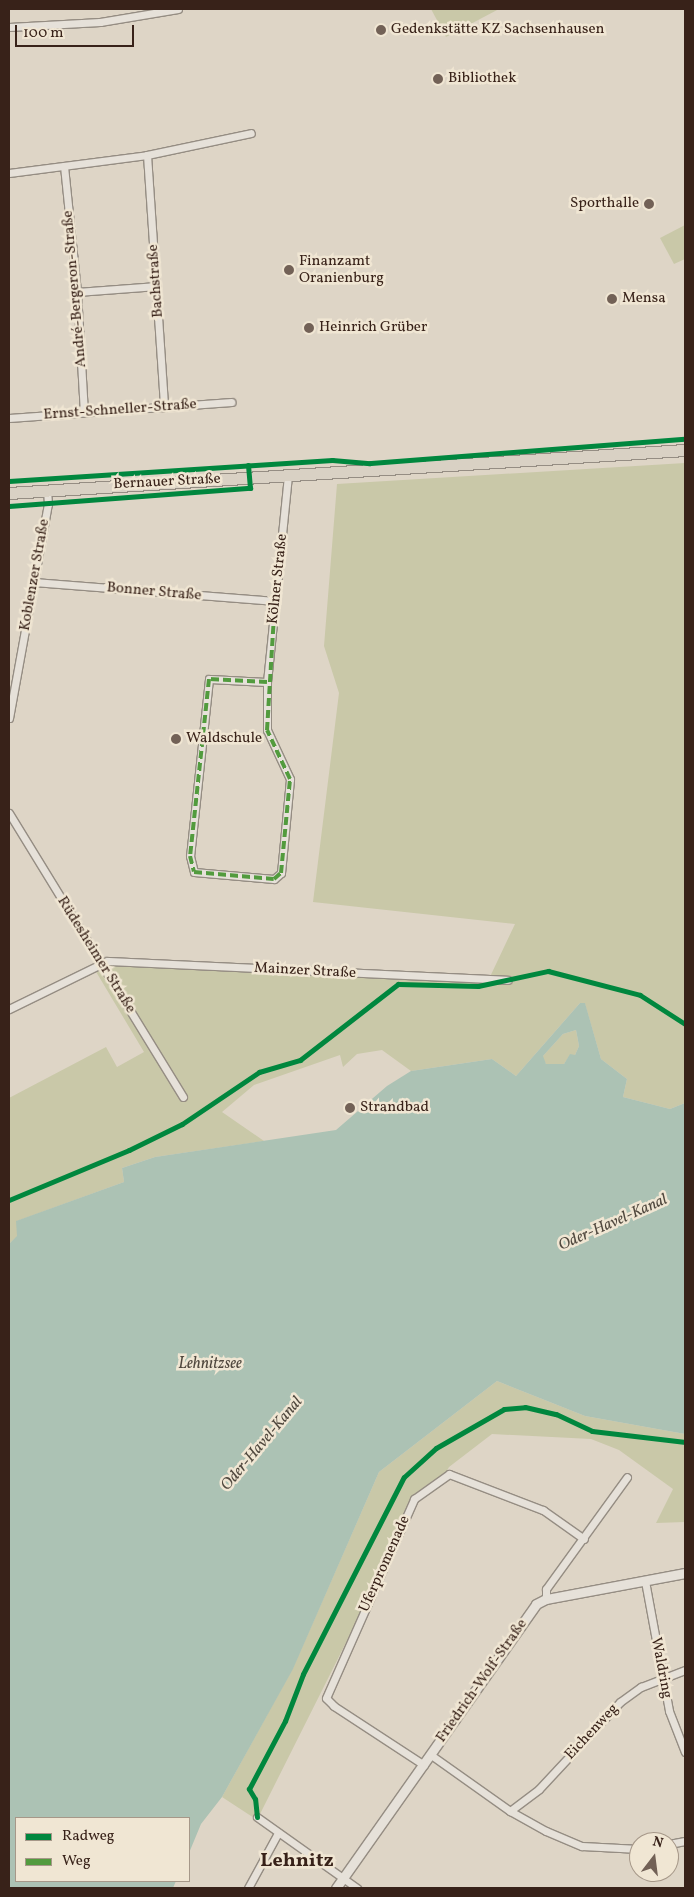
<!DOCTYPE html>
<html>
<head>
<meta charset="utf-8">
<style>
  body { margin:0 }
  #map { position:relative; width:694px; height:1897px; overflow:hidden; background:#ded5c6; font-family:Vollkorn,serif }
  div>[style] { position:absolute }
  .green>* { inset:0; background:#c9c8a8 }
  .water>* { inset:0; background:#acc2b4 }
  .roads { filter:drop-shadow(1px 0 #958d83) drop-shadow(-1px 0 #958d83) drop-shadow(0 1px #958d83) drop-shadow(0 -1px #958d83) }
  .minor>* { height:7px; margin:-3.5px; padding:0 3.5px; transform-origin:3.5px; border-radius:3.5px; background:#e6e1d9 }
  .tertiary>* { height:9px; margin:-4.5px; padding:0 4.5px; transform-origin:4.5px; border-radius:4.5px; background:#e6e1d9 }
  .primary>* { height:11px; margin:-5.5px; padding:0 5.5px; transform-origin:5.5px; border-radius:5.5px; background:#d9d1c4 }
  .quiet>* { height:4px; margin-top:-2px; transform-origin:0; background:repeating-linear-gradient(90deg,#529b3e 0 8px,transparent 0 12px) }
  .cycleway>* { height:5px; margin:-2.5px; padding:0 2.5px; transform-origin:2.5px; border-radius:2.5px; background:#00873e }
  .dots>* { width:14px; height:14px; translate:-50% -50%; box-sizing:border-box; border:2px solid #f0e6d3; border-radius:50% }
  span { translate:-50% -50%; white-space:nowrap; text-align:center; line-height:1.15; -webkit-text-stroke:5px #f0e6d3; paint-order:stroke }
  .poi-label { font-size:15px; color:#382219 }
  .left { translate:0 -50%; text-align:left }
  .right { translate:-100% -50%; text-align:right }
  .street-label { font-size:15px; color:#382219 }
  .water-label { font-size:16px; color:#50483e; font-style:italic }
  .district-label { font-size:20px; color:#382219; font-weight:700 }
  .frame { position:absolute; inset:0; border:10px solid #382219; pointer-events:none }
  .legend { position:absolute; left:15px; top:1817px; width:175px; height:65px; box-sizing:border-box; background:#f0e6d3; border:1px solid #a69889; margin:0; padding:6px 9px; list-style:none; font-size:15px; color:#382219 }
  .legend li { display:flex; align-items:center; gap:10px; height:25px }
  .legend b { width:25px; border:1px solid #a69889 }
  .north { position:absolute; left:629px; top:1832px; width:50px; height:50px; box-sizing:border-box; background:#f0e6d3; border:1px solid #a69889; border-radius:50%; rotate:15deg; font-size:14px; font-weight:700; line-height:20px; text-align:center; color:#382219 }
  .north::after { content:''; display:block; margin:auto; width:18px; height:22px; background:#726156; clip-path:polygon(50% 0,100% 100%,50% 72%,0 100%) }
  .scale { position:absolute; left:15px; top:25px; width:119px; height:22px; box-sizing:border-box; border:2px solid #382219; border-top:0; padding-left:6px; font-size:15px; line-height:18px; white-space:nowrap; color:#382219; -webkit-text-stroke:4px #f0e6d3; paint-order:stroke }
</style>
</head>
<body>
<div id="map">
  <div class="green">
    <div style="clip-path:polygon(431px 9px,499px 9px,446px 37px)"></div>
    <div style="clip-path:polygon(685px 225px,685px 259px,674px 264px,660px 238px)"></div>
    <div style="clip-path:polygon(685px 463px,685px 1103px,670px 1109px,623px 1097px,627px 1079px,601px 1059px,585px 1004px,580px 1003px,516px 1076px,492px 1059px,411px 1071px,382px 1050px,357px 1054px,343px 1067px,340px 1055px,254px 1085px,222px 1112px,264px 1141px,155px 1157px,122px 1168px,124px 1182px,17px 1221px,18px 1236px,9px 1244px,9px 1098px,106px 1047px,117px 1067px,144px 1052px,92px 965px,107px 961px,488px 981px,515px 924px,313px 902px,339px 693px,324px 646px,337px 484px)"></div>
    <div style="clip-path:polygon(576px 1030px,579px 1046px,575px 1055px,570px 1055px,564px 1064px,546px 1064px,542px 1057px,563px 1034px)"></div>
    <div style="clip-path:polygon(497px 1381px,585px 1416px,685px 1434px,685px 1522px,656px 1523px,673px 1489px,619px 1450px,591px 1439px,492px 1434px,449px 1467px,441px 1482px,417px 1501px,257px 1820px,222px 1797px,293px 1668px,379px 1472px)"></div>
  </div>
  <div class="water">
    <div style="clip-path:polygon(evenodd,580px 1003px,585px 1003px,601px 1059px,627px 1079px,623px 1097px,670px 1109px,685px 1103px,685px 1434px,585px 1416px,497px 1381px,379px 1472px,293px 1669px,222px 1797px,201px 1824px,189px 1853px,189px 1818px,16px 1818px,16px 1881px,176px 1881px,173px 1888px,9px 1888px,9px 1244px,17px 1236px,16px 1221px,124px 1182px,122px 1168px,155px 1157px,336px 1130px,387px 1086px,411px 1071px,492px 1059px,516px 1076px,580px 1003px,576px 1030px,579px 1046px,575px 1055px,570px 1054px,564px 1064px,546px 1064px,543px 1056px,563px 1034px,576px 1030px)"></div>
  </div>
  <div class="roads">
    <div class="minor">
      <div style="left:9px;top:27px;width:91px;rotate:-3.1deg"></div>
      <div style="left:100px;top:22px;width:79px;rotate:-9.5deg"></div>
      <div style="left:147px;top:155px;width:253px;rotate:86.1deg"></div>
      <div style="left:64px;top:166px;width:127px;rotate:84.1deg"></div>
      <div style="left:77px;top:292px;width:120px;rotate:86.7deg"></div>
      <div style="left:9px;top:173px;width:139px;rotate:-7.4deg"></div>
      <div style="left:147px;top:155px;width:106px;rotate:-11.9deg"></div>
      <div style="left:77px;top:292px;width:80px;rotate:-4.3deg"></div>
      <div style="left:9px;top:418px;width:223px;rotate:-4.1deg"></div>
      <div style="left:34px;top:582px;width:242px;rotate:4.5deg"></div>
      <div style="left:267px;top:682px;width:58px;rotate:-177deg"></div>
      <div style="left:209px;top:679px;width:178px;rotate:96.1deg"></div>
      <div style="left:190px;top:856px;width:16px;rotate:76deg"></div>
      <div style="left:194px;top:872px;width:80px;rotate:5deg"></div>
      <div style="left:274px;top:879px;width:9px;rotate:-41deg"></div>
      <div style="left:281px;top:873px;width:94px;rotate:-84.5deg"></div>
      <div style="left:290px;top:779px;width:54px;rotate:-115.1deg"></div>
      <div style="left:267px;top:730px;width:48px;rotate:-90deg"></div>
      <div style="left:267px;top:682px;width:207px;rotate:-84.2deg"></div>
      <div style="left:9px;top:718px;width:218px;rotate:-79.7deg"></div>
      <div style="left:48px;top:504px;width:14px;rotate:-94deg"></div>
      <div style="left:9px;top:813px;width:333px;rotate:58.5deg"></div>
      <div style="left:9px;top:1009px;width:109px;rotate:-26.1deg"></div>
      <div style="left:107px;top:961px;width:401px;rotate:2.7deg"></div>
      <div style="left:645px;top:1581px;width:132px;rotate:79.5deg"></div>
      <div style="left:669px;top:1711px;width:44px;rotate:68.7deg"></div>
      <div style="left:546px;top:1599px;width:10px;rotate:-90deg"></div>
      <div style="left:546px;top:1589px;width:138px;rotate:-54.1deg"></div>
      <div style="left:431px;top:1755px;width:97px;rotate:35.3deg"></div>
      <div style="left:510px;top:1811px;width:41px;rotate:29.1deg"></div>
      <div style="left:546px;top:1831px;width:39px;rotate:23deg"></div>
      <div style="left:582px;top:1846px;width:57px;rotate:3deg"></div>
      <div style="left:424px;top:1765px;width:108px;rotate:-146.8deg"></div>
      <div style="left:334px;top:1706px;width:11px;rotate:-135deg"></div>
      <div style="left:326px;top:1698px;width:218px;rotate:-66.1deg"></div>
      <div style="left:414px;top:1499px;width:43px;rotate:-35.5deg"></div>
      <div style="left:449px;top:1474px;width:101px;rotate:21deg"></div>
      <div style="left:543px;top:1510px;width:50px;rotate:35.3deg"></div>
      <div style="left:510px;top:1811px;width:36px;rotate:-37deg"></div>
      <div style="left:539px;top:1789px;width:119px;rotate:-47deg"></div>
      <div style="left:620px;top:1702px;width:26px;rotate:-36deg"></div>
      <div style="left:641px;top:1687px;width:47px;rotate:-21.1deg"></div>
      <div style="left:257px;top:1817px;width:123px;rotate:35.4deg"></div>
      <div style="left:669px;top:1844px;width:16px;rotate:-11deg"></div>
      <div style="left:248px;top:1888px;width:63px;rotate:-61.4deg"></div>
    </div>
    <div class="tertiary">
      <div style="left:336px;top:1888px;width:347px;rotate:-54.8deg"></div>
      <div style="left:536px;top:1604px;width:11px;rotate:-27deg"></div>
      <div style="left:546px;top:1599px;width:141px;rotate:-10.6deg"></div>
    </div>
    <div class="primary">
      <div style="left:9px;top:493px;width:677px;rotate:-3.64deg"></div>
    </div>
  </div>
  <div class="quiet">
    <div style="left:267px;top:682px;width:58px;rotate:-177deg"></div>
    <div style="left:209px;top:679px;width:178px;rotate:96.1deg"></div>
    <div style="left:190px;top:856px;width:16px;rotate:76deg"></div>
    <div style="left:194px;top:872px;width:80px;rotate:5deg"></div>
    <div style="left:274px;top:879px;width:9px;rotate:-41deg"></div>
    <div style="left:281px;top:873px;width:94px;rotate:-84.5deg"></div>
    <div style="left:290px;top:779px;width:54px;rotate:-115.1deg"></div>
    <div style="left:267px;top:730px;width:129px;rotate:-86.5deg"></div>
  </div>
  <div class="cycleway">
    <div style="left:9px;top:481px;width:324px;rotate:-3.7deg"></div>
    <div style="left:332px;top:460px;width:38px;rotate:5deg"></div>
    <div style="left:370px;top:463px;width:316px;rotate:-4.4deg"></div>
    <div style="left:9px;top:506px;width:242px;rotate:-4.3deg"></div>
    <div style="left:250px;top:488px;width:23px;rotate:-95deg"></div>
    <div style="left:9px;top:1200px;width:130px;rotate:-22.6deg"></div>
    <div style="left:129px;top:1150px;width:59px;rotate:-26.1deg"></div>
    <div style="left:182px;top:1124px;width:93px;rotate:-34deg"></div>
    <div style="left:259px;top:1072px;width:43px;rotate:-16.3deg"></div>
    <div style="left:300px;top:1060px;width:124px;rotate:-37.8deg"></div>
    <div style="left:398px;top:984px;width:80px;rotate:1.4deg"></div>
    <div style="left:478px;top:986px;width:72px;rotate:-12.1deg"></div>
    <div style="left:548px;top:971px;width:95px;rotate:14.6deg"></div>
    <div style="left:640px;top:995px;width:54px;rotate:32.8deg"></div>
    <div style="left:257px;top:1817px;width:18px;rotate:-96deg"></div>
    <div style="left:255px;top:1799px;width:12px;rotate:-121deg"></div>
    <div style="left:249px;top:1789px;width:77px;rotate:-62.1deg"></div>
    <div style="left:285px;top:1721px;width:50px;rotate:-69deg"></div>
    <div style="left:303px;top:1674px;width:221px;rotate:-62.9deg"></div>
    <div style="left:404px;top:1477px;width:43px;rotate:-42.2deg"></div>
    <div style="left:436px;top:1448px;width:78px;rotate:-29.8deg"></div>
    <div style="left:504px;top:1409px;width:21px;rotate:-5deg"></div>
    <div style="left:525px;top:1407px;width:32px;rotate:13deg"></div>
    <div style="left:556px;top:1414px;width:40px;rotate:25deg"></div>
    <div style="left:592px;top:1431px;width:94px;rotate:6.7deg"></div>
  </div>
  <div class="dots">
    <div style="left:381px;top:30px;background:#726156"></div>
    <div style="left:438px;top:79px;background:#726156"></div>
    <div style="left:649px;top:204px;background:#726156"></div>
    <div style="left:289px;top:270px;background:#726156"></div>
    <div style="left:612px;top:299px;background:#726156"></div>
    <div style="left:309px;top:328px;background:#726156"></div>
    <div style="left:176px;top:739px;background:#726156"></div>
    <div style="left:350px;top:1108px;background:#726156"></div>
  </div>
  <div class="poi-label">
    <span class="left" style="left:391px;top:30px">Gedenkstätte KZ Sachsenhausen</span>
    <span class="left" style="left:448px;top:79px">Bibliothek</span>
    <span class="right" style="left:639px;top:204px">Sporthalle</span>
    <span class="left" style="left:299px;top:270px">Finanzamt<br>Oranienburg</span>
    <span class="left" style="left:622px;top:299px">Mensa</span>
    <span class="left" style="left:319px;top:328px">Heinrich Grüber</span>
    <span class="left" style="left:186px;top:739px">Waldschule</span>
    <span class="left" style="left:360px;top:1108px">Strandbad</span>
  </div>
  <div class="street-label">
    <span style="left:156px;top:281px;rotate:-94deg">Bachstraße</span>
    <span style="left:75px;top:289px;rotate:-95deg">André-Bergeron-Straße</span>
    <span style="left:120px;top:410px;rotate:-4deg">Ernst-Schneller-Straße</span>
    <span style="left:167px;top:482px;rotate:-3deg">Bernauer Straße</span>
    <span style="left:35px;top:575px;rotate:-80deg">Koblenzer Straße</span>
    <span style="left:278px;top:579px;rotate:-84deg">Kölner Straße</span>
    <span style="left:154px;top:592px;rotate:5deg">Bonner Straße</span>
    <span style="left:96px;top:955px;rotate:58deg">Rüdesheimer Straße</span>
    <span style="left:305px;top:971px;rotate:3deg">Mainzer Straße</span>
    <span style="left:385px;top:1564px;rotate:-66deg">Uferpromenade</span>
    <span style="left:661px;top:1668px;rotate:79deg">Waldring</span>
    <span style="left:482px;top:1681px;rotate:-55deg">Friedrich-Wolf-Straße</span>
    <span style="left:592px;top:1732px;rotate:-47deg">Eichenweg</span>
  </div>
  <div class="water-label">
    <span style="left:613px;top:1223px;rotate:-24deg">Oder-Havel-Kanal</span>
    <span style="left:210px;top:1364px">Lehnitzsee</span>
    <span style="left:262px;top:1444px;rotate:-50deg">Oder-Havel-Kanal</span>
  </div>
  <div class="district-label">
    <span style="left:297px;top:1861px">Lehnitz</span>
  </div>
  <div class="frame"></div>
  <ul class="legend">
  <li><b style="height:6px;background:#00873e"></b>Radweg</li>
  <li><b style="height:6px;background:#529b3e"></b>Weg</li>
  </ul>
  <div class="north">N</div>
  <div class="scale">100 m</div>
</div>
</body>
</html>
